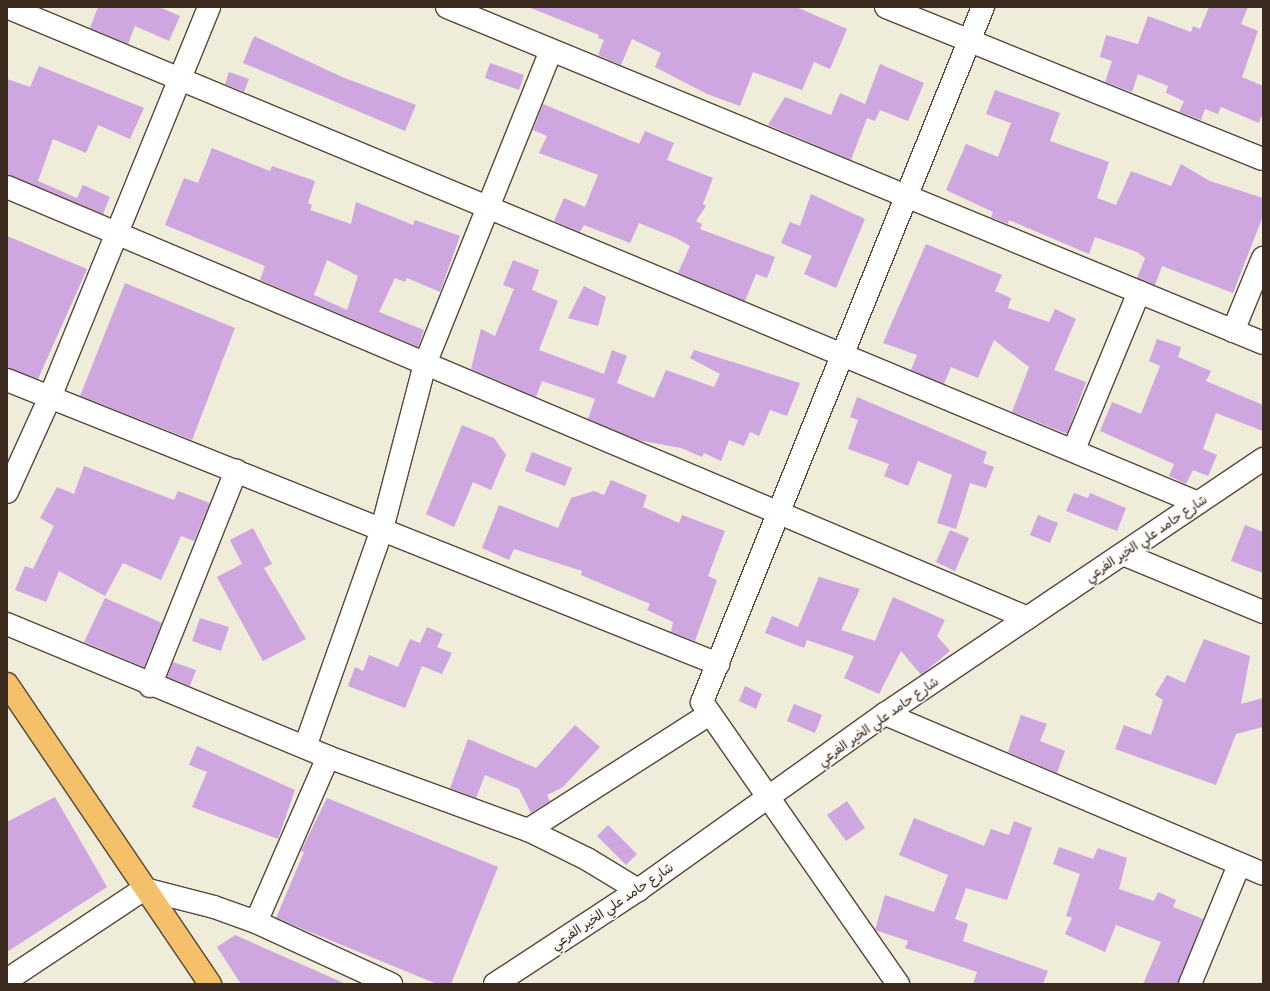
<!DOCTYPE html>
<html>
<head>
<meta charset="utf-8">
<style>
  body { margin:0 }
  #map { position:relative; width:1270px; height:991px; overflow:hidden; background:#efecd9; font-family:"Patrick Hand","Playpen Sans Arabic",sans-serif }
  div>[style] { position:absolute }
  .building>* { inset:0; background:#cea6e0 }
  .roads { filter:drop-shadow(1px 0 #56473a) drop-shadow(-1px 0 #56473a) drop-shadow(0 1px #56473a) drop-shadow(0 -1px #56473a) }
  .minor>* { height:22px; margin:-11px; padding:0 11px; transform-origin:11px; border-radius:11px; background:#fff }
  .major>* { height:22px; margin:-11px; padding:0 11px; transform-origin:11px; border-radius:11px; background:#f4c16a }
  span { translate:-50% -50%; white-space:nowrap; text-align:center; line-height:1.15; -webkit-text-stroke:3.5px #f6f6f2; paint-order:stroke }
  .street-label { font-size:13px; color:#3b2a1e }
  .frame { position:absolute; inset:0; border:8px solid #3b2a1e; pointer-events:none }
</style>
</head>
<body>
<div id="map">
  <div class="building">
    <div style="clip-path:polygon(98px 7px,159px 7px,180px 16px,169px 41px,135px 26px,128px 44px,90px 28px)"></div>
    <div style="clip-path:polygon(528px 7px,796px 7px,847px 29px,830px 69px,814px 62px,802px 90px,753px 72px,740px 106px,707px 94px,655px 67px,661px 53px,632px 39px,621px 65px,598px 55px,604px 40px,598px 38px,599px 35px)"></div>
    <div style="clip-path:polygon(1209px 7px,1248px 7px,1241px 24px,1258px 31px,1242px 77px,1263px 86px,1263px 113px,1259px 123px,1221px 107px,1218px 114px,1205px 109px,1201px 120px,1179px 112px,1184px 101px,1166px 93px,1168px 86px,1138px 74px,1132px 92px,1105px 82px,1112px 61px,1100px 57px,1106px 35px,1138px 44px,1148px 16px,1191px 32px,1193px 26px,1200px 29px)"></div>
    <div style="clip-path:polygon(254px 36px,342px 77px,416px 105px,405px 131px,243px 63px)"></div>
    <div style="clip-path:polygon(490px 63px,524px 75px,519px 90px,485px 78px)"></div>
    <div style="clip-path:polygon(880px 64px,924px 83px,908px 121px,880px 110px,875px 121px,867px 118px,851px 160px,768px 125px,785px 97px,831px 115px,840px 93px,865px 104px)"></div>
    <div style="clip-path:polygon(39px 66px,144px 108px,130px 139px,98px 125px,86px 153px,53px 139px,38px 181px,77px 198px,83px 185px,110px 197px,103px 214px,7px 175px,7px 79px,30px 87px)"></div>
    <div style="clip-path:polygon(229px 72px,249px 79px,244px 92px,225px 84px)"></div>
    <div style="clip-path:polygon(995px 90px,1060px 113px,1050px 141px,1109px 162px,1097px 198px,1116px 205px,1131px 171px,1171px 186px,1181px 164px,1210px 181px,1263px 198px,1263px 216px,1233px 293px,1162px 266px,1155px 285px,1137px 278px,1145px 258px,1137px 252px,1095px 237px,1089px 254px,1009px 220px,1008px 224px,991px 217px,993px 212px,946px 190px,966px 144px,998px 157px,1011px 123px,986px 114px)"></div>
    <div style="clip-path:polygon(543px 104px,639px 144px,645px 131px,674px 143px,667px 160px,713px 178px,703px 204px,706px 206px,696px 221px,702px 224px,700px 229px,775px 257px,767px 278px,756px 274px,745px 301px,678px 273px,690px 246px,676px 238px,639px 223px,630px 243px,584px 225px,580px 232px,554px 221px,564px 198px,585px 207px,598px 175px,539px 153px,547px 136px,533px 130px)"></div>
    <div style="clip-path:polygon(evenodd,212px 148px,270px 171px,272px 166px,315px 181px,308px 203px,312px 205px,310px 210px,351px 224px,356px 202px,413px 225px,415px 220px,460px 236px,440px 292px,407px 278px,405px 282px,395px 278px,379px 312px,424px 330px,418px 347px,260px 280px,265px 266px,165px 225px,184px 178px,198px 183px,212px 148px,327px 260px,358px 276px,347px 310px,314px 295px,327px 260px)"></div>
    <div style="clip-path:polygon(811px 194px,865px 219px,836px 288px,804px 274px,812px 256px,781px 243px,790px 222px,800px 226px)"></div>
    <div style="clip-path:polygon(7px 236px,87px 269px,38px 379px,7px 368px)"></div>
    <div style="clip-path:polygon(926px 244px,1002px 275px,995px 291px,1011px 298px,1008px 308px,1049px 322px,1055px 309px,1076px 319px,1054px 370px,1086px 382px,1067px 434px,1012px 412px,1029px 367px,994px 340px,978px 378px,951px 367px,944px 384px,911px 370px,917px 355px,883px 343px)"></div>
    <div style="clip-path:polygon(513px 260px,539px 270px,532px 290px,558px 301px,539px 350px,604px 374px,612px 350px,627px 356px,617px 383px,654px 398px,666px 370px,714px 387px,720px 374px,690px 358px,694px 350px,800px 383px,787px 416px,770px 410px,759px 436px,750px 432px,744px 446px,729px 440px,721px 461px,704px 453px,702px 457px,681px 448px,637px 440px,588px 419px,595px 399px,542px 381px,536px 397px,471px 369px,481px 329px,495px 336px,514px 289px,503px 285px)"></div>
    <div style="clip-path:polygon(125px 283px,235px 328px,192px 440px,80px 396px)"></div>
    <div style="clip-path:polygon(584px 286px,606px 297px,598px 326px,568px 318px)"></div>
    <div style="clip-path:polygon(1157px 339px,1181px 347px,1178px 357px,1211px 371px,1206px 381px,1263px 405px,1263px 431px,1216px 413px,1203px 449px,1217px 455px,1208px 476px,1193px 470px,1186px 484px,1169px 476px,1174px 464px,1100px 431px,1112px 402px,1141px 414px,1160px 366px,1149px 361px)"></div>
    <div style="clip-path:polygon(857px 397px,987px 452px,983px 463px,994px 467px,986px 488px,970px 483px,956px 529px,937px 523px,952px 475px,918px 461px,908px 486px,884px 476px,889px 464px,848px 449px,858px 420px,850px 417px)"></div>
    <div style="clip-path:polygon(462px 425px,494px 438px,506px 455px,491px 490px,473px 482px,454px 527px,426px 514px)"></div>
    <div style="clip-path:polygon(532px 452px,572px 468px,565px 486px,525px 471px)"></div>
    <div style="clip-path:polygon(84px 466px,174px 500px,178px 491px,210px 503px,194px 541px,181px 536px,161px 580px,123px 563px,105px 596px,59px 571px,46px 602px,15px 590px,25px 566px,33px 569px,54px 526px,40px 518px,57px 487px,74px 494px)"></div>
    <div style="clip-path:polygon(611px 480px,647px 495px,643px 507px,679px 523px,682px 515px,725px 531px,708px 576px,717px 580px,695px 641px,671px 632px,673px 622px,647px 610px,650px 604px,581px 575px,582px 571px,514px 549px,509px 560px,482px 548px,499px 505px,558px 528px,571px 498px,594px 491px,604px 495px)"></div>
    <div style="clip-path:polygon(1074px 493px,1088px 498px,1090px 493px,1126px 508px,1117px 531px,1066px 511px)"></div>
    <div style="clip-path:polygon(1038px 515px,1058px 523px,1050px 543px,1030px 535px)"></div>
    <div style="clip-path:polygon(1245px 525px,1263px 532px,1263px 573px,1231px 561px)"></div>
    <div style="clip-path:polygon(253px 528px,272px 564px,264px 568px,306px 639px,263px 661px,217px 577px,242px 564px,230px 540px)"></div>
    <div style="clip-path:polygon(950px 530px,969px 538px,955px 571px,936px 562px)"></div>
    <div style="clip-path:polygon(819px 577px,860px 589px,841px 630px,875px 641px,893px 597px,945px 620px,937px 636px,950px 651px,921px 675px,901px 651px,879px 694px,844px 678px,854px 656px,807px 640px,804px 648px,765px 633px,772px 616px,798px 627px)"></div>
    <div style="clip-path:polygon(105px 598px,162px 623px,144px 667px,84px 642px)"></div>
    <div style="clip-path:polygon(200px 618px,229px 627px,221px 651px,192px 641px)"></div>
    <div style="clip-path:polygon(427px 627px,443px 634px,437px 647px,452px 653px,442px 674px,422px 666px,405px 708px,348px 686px,355px 667px,363px 671px,369px 655px,398px 667px,410px 639px,420px 643px)"></div>
    <div style="clip-path:polygon(1204px 639px,1250px 656px,1241px 704px,1263px 698px,1263px 727px,1236px 734px,1216px 785px,1115px 749px,1124px 725px,1151px 735px,1163px 700px,1155px 695px,1167px 675px,1185px 683px)"></div>
    <div style="clip-path:polygon(173px 662px,196px 670px,190px 686px,167px 677px)"></div>
    <div style="clip-path:polygon(745px 686px,762px 694px,756px 709px,739px 701px)"></div>
    <div style="clip-path:polygon(794px 704px,822px 715px,815px 733px,787px 721px)"></div>
    <div style="clip-path:polygon(1021px 715px,1047px 724px,1040px 741px,1065px 751px,1057px 773px,1008px 752px)"></div>
    <div style="clip-path:polygon(575px 725px,600px 747px,563px 787px,547px 795px,550px 801px,531px 813px,519px 789px,485px 775px,476px 798px,450px 788px,468px 739px,536px 768px)"></div>
    <div style="clip-path:polygon(197px 746px,295px 790px,278px 839px,192px 807px,207px 772px,189px 765px)"></div>
    <div style="clip-path:polygon(55px 797px,107px 887px,7px 952px,7px 822px)"></div>
    <div style="clip-path:polygon(327px 798px,498px 867px,451px 984px,437px 984px,276px 918px,304px 852px,301px 851px)"></div>
    <div style="clip-path:polygon(847px 801px,865px 828px,846px 841px,827px 815px)"></div>
    <div style="clip-path:polygon(914px 818px,984px 846px,991px 829px,1009px 835px,1014px 821px,1032px 828px,1007px 900px,966px 888px,955px 919px,968px 924px,963px 941px,1048px 971px,1043px 984px,973px 984px,977px 972px,905px 948px,908px 941px,875px 930px,885px 895px,934px 912px,948px 875px,899px 855px)"></div>
    <div style="clip-path:polygon(608px 825px,637px 854px,626px 865px,597px 836px)"></div>
    <div style="clip-path:polygon(1059px 847px,1093px 859px,1098px 848px,1127px 858px,1119px 889px,1154px 901px,1158px 892px,1176px 900px,1173px 907px,1203px 919px,1178px 984px,1143px 984px,1161px 942px,1116px 925px,1105px 952px,1065px 934px,1072px 918px,1066px 916px,1080px 874px,1053px 864px)"></div>
    <div style="clip-path:polygon(235px 935px,346px 984px,241px 984px,217px 947px)"></div>
  </div>
  <div class="roads">
    <div class="minor">
      <div style="left:7px;top:7px;width:1290px;rotate:22.61deg"></div>
      <div style="left:447px;top:7px;width:882px;rotate:22.38deg"></div>
      <div style="left:886px;top:7px;width:406px;rotate:22deg"></div>
      <div style="left:7px;top:187px;width:1108px;rotate:22.89deg"></div>
      <div style="left:1233px;top:331px;width:79px;rotate:-67.7deg"></div>
      <div style="left:7px;top:380px;width:766px;rotate:21.77deg"></div>
      <div style="left:1074px;top:449px;width:170px;rotate:-67.5deg"></div>
      <div style="left:7px;top:492px;width:104px;rotate:-65.6deg"></div>
      <div style="left:50px;top:397px;width:421px;rotate:-67.8deg"></div>
      <div style="left:1123px;top:554px;width:152px;rotate:22.5deg"></div>
      <div style="left:7px;top:624px;width:347px;rotate:22.5deg"></div>
      <div style="left:328px;top:757px;width:213px;rotate:20.1deg"></div>
      <div style="left:528px;top:830px;width:66px;rotate:26.2deg"></div>
      <div style="left:587px;top:859px;width:60px;rotate:31.3deg"></div>
      <div style="left:150px;top:686px;width:232px;rotate:-68.2deg"></div>
      <div style="left:885px;top:714px;width:410px;rotate:22.9deg"></div>
      <div style="left:305px;top:747px;width:231px;rotate:-70.5deg"></div>
      <div style="left:382px;top:529px;width:171px;rotate:-75.4deg"></div>
      <div style="left:425px;top:364px;width:337px;rotate:-68.1deg"></div>
      <div style="left:528px;top:830px;width:214px;rotate:-32.6deg"></div>
      <div style="left:256px;top:922px;width:180px;rotate:-66.4deg"></div>
      <div style="left:7px;top:980px;width:164px;rotate:-33.6deg"></div>
      <div style="left:144px;top:889px;width:72px;rotate:14.4deg"></div>
      <div style="left:214px;top:907px;width:45px;rotate:19.7deg"></div>
      <div style="left:256px;top:922px;width:149px;rotate:24.7deg"></div>
      <div style="left:495px;top:984px;width:171px;rotate:-33.3deg"></div>
      <div style="left:638px;top:890px;width:303px;rotate:-35.5deg"></div>
      <div style="left:885px;top:714px;width:456px;rotate:-34deg"></div>
      <div style="left:898px;top:984px;width:343px;rotate:-124.8deg"></div>
      <div style="left:702px;top:702px;width:750px;rotate:-67.99deg"></div>
      <div style="left:1190px;top:984px;width:129px;rotate:-67.6deg"></div>
    </div>
    <div class="major">
      <div style="left:7px;top:684px;width:362px;rotate:55.9deg"></div>
    </div>
  </div>
  <div class="street-label">
    <span style="left:1146px;top:538px;rotate:-34deg">شارع حامد علي الخير الفرعي</span>
    <span style="left:878px;top:721px;rotate:-35deg">شارع حامد علي الخير الفرعي</span>
    <span style="left:612px;top:906px;rotate:-34deg">شارع حامد علي الخير الفرعي</span>
  </div>
  <div class="frame"></div>
</div>
</body>
</html>
